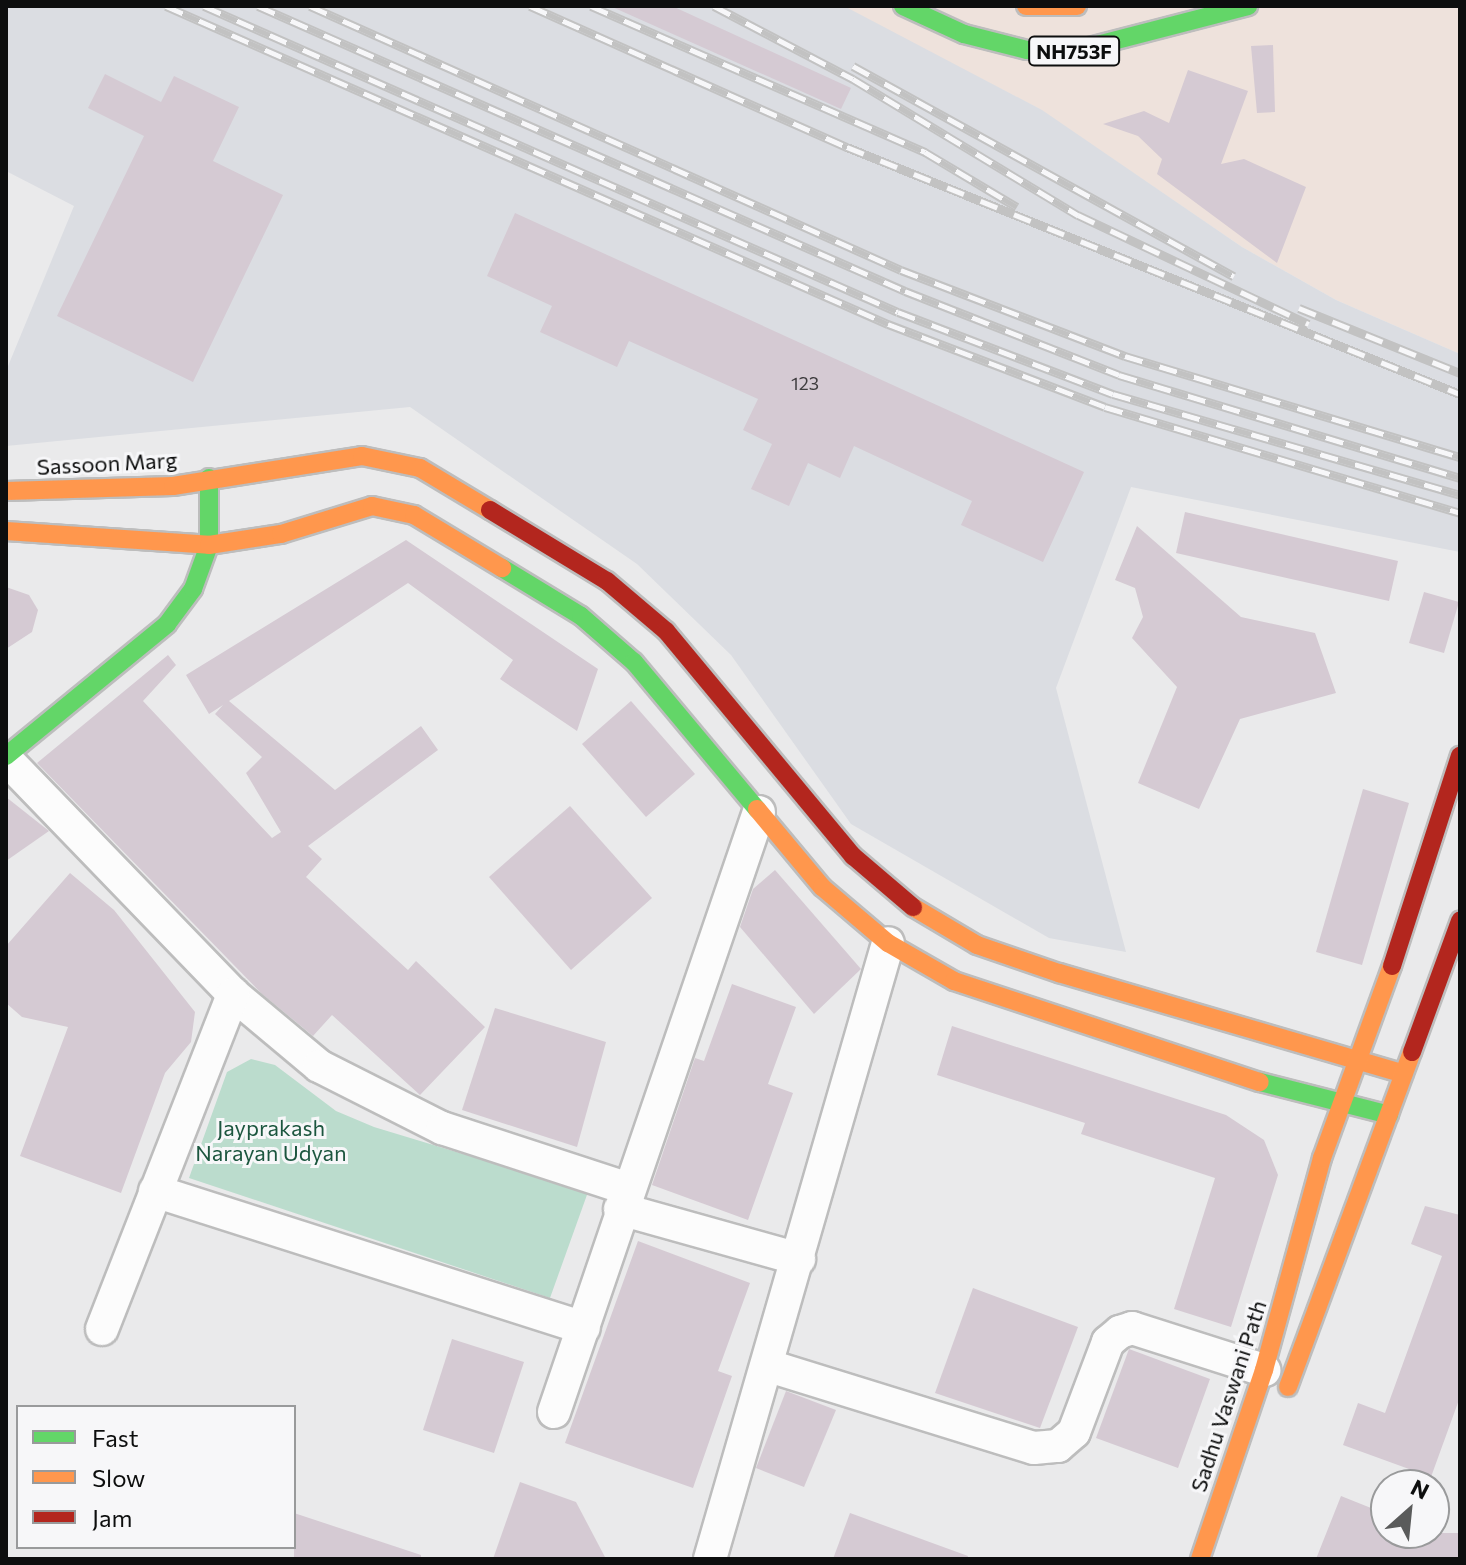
<!DOCTYPE html>
<html>
<head>
<meta charset="utf-8">
<style>
  body { margin:0 }
  #map { position:relative; width:1466px; height:1565px; overflow:hidden; background:#eaeaeb; font-family:Commissioner,sans-serif }
  div>[style] { position:absolute }
  .commercial>* { inset:0; background:#eee2dc }
  .built>* { inset:0; background:#dbdde2 }
  .green>* { inset:0; background:#bbdccd }
  .building>* { inset:0; background:#d5cad3 }
  .roads { filter:drop-shadow(2px 0 #bdbdbd) drop-shadow(-2px 0 #bdbdbd) drop-shadow(0 2px #bdbdbd) drop-shadow(0 -2px #bdbdbd) }
  .street>* { height:32px; margin:-16px; padding:0 16px; transform-origin:16px; border-radius:16px; background:#fcfcfc }
  .fast>* { height:18px; margin:-9px; padding:0 9px; transform-origin:9px; border-radius:9px; background:#63d668 }
  .slow>* { height:18px; margin:-9px; padding:0 9px; transform-origin:9px; border-radius:9px; background:#ff974d }
  .jam>* { height:18px; margin:-9px; padding:0 9px; transform-origin:9px; border-radius:9px; background:#b3261e }
  .rail>* { height:9px; margin-top:-4.5px; transform-origin:0; background:repeating-linear-gradient(90deg,#f7f7f9 0 18px,#c2c2c2 0 36px); box-sizing:border-box; border-block:2px solid #c2c2c2 }
  span { translate:-50% -50%; white-space:nowrap; text-align:center; line-height:1.15; -webkit-text-stroke:6px #f7f7f9; paint-order:stroke }
  .number-label { font-size:18px; color:#3f3d3f }
  .number-label span { -webkit-text-stroke-width:0 }
  .shield-label span { padding:2px 6px; background:#f7f7f9; border:2px solid; border-radius:6px; -webkit-text-stroke-width:0 }
  .shield-label { font-size:20px; color:#0d0e0e; font-weight:700 }
  .street-label { font-size:22px; color:#0d0e0e }
  .park-label { font-size:22px; color:#1c563f }
  .frame { position:absolute; inset:0; border:8px solid #0d0e0e; pointer-events:none }
  .legend { position:absolute; left:16px; top:1405px; width:280px; height:144px; box-sizing:border-box; background:#f7f7f9; border:2px solid #999a9b; margin:0; padding:10px 14px; list-style:none; font-size:24px; color:#0d0e0e }
  .legend li { display:flex; align-items:center; gap:16px; height:40px }
  .legend b { width:40px; border:2px solid #999a9b }
  .north { position:absolute; left:1370px; top:1469px; width:80px; height:80px; box-sizing:border-box; background:#f7f7f9; border:2px solid #999a9b; border-radius:50%; rotate:27deg; font-size:22px; font-weight:700; line-height:32px; text-align:center; color:#0d0e0e }
  .north::after { content:''; display:block; margin:auto; width:28px; height:36px; background:#5a5b5b; clip-path:polygon(50% 0,100% 100%,50% 72%,0 100%) }
</style>
</head>
<body>
<div id="map">
  <div class="commercial">
    <div style="clip-path:polygon(840px 6px,1460px 6px,1460px 354px,1336px 300px,1242px 247px,1038px 108px)"></div>
  </div>
  <div class="built">
    <div style="clip-path:polygon(6px 6px,844px 6px,1042px 110px,1242px 247px,1336px 300px,1460px 354px,1460px 552px,1131px 487px,1056px 688px,1126px 952px,1049px 938px,851px 824px,731px 655px,637px 564px,410px 407px,6px 446px,6px 371px,74px 206px,6px 171px)"></div>
  </div>
  <div class="green">
    <div style="clip-path:polygon(251px 1059px,275px 1065px,336px 1111px,374px 1127px,588px 1192px,550px 1298px,189px 1178px,227px 1072px)"></div>
  </div>
  <div class="building">
    <div style="clip-path:polygon(610px 6px,672px 6px,851px 88px,841px 109px)"></div>
    <div style="clip-path:polygon(1273px 45px,1275px 112px,1257px 113px,1251px 46px)"></div>
    <div style="clip-path:polygon(1188px 70px,1248px 91px,1221px 164px,1244px 159px,1306px 187px,1277px 263px,1157px 174px,1162px 159px,1138px 136px,1103px 124px,1144px 111px,1169px 123px)"></div>
    <div style="clip-path:polygon(105px 74px,161px 102px,174px 76px,239px 107px,213px 161px,283px 195px,193px 382px,57px 316px,144px 136px,88px 108px)"></div>
    <div style="clip-path:polygon(515px 213px,1084px 472px,1043px 562px,961px 525px,972px 501px,854px 446px,840px 478px,808px 463px,789px 506px,751px 489px,772px 444px,743px 430px,758px 399px,629px 341px,617px 367px,540px 332px,552px 306px,487px 276px)"></div>
    <div style="clip-path:polygon(1185px 512px,1398px 561px,1389px 601px,1176px 553px)"></div>
    <div style="clip-path:polygon(1137px 526px,1241px 617px,1315px 633px,1336px 693px,1240px 719px,1199px 809px,1138px 783px,1177px 687px,1132px 638px,1143px 617px,1135px 588px,1115px 580px)"></div>
    <div style="clip-path:polygon(406px 540px,598px 669px,577px 731px,500px 679px,513px 660px,408px 583px,229px 701px,335px 790px,421px 726px,438px 750px,308px 846px,322px 859px,306px 877px,408px 970px,416px 961px,485px 1027px,420px 1095px,332px 1015px,313px 1036px,261px 993px,37px 763px,168px 655px,176px 665px,143px 701px,272px 838px,281px 832px,246px 773px,262px 757px,215px 714px,223px 705px,209px 714px,186px 675px)"></div>
    <div style="clip-path:polygon(6px 587px,29px 595px,38px 610px,32px 632px,6px 649px)"></div>
    <div style="clip-path:polygon(1424px 592px,1459px 602px,1444px 653px,1409px 643px)"></div>
    <div style="clip-path:polygon(631px 701px,695px 774px,646px 817px,582px 744px)"></div>
    <div style="clip-path:polygon(1363px 789px,1409px 803px,1362px 965px,1316px 952px)"></div>
    <div style="clip-path:polygon(6px 797px,49px 831px,6px 861px)"></div>
    <div style="clip-path:polygon(570px 806px,652px 898px,571px 970px,489px 877px)"></div>
    <div style="clip-path:polygon(775px 870px,861px 969px,814px 1014px,740px 927px,753px 889px)"></div>
    <div style="clip-path:polygon(70px 873px,114px 910px,195px 1012px,191px 1042px,165px 1073px,121px 1193px,20px 1156px,68px 1027px,22px 1017px,6px 1003px,6px 946px)"></div>
    <div style="clip-path:polygon(732px 984px,796px 1007px,768px 1084px,793px 1093px,748px 1220px,652px 1185px,695px 1058px,704px 1061px)"></div>
    <div style="clip-path:polygon(495px 1008px,606px 1042px,577px 1147px,462px 1110px)"></div>
    <div style="clip-path:polygon(952px 1026px,1226px 1115px,1264px 1140px,1278px 1175px,1231px 1327px,1174px 1309px,1215px 1178px,1081px 1134px,1085px 1123px,937px 1075px)"></div>
    <div style="clip-path:polygon(1425px 1206px,1460px 1215px,1460px 1397px,1431px 1477px,1343px 1445px,1358px 1403px,1385px 1413px,1442px 1256px,1411px 1244px)"></div>
    <div style="clip-path:polygon(638px 1241px,750px 1283px,718px 1371px,732px 1376px,693px 1488px,565px 1443px)"></div>
    <div style="clip-path:polygon(973px 1288px,1078px 1327px,1040px 1428px,935px 1393px)"></div>
    <div style="clip-path:polygon(452px 1339px,524px 1362px,494px 1453px,423px 1430px)"></div>
    <div style="clip-path:polygon(1129px 1349px,1210px 1379px,1178px 1468px,1096px 1438px)"></div>
    <div style="clip-path:polygon(786px 1391px,836px 1410px,804px 1487px,756px 1468px)"></div>
    <div style="clip-path:polygon(520px 1482px,576px 1502px,606px 1559px,493px 1559px)"></div>
    <div style="clip-path:polygon(1341px 1496px,1386px 1514px,1386px 1533px,1460px 1533px,1460px 1559px,1316px 1559px)"></div>
    <div style="clip-path:polygon(294px 1513px,421px 1555px,421px 1559px,294px 1559px)"></div>
    <div style="clip-path:polygon(850px 1513px,968px 1556px,967px 1559px,833px 1559px)"></div>
  </div>
  <div class="roads">
    <div class="street">
      <div style="left:6px;top:759px;width:327px;rotate:46deg"></div>
      <div style="left:233px;top:994px;width:112px;rotate:39.9deg"></div>
      <div style="left:319px;top:1066px;width:138px;rotate:26.8deg"></div>
      <div style="left:442px;top:1128px;width:194px;rotate:18.1deg"></div>
      <div style="left:155px;top:1191px;width:450px;rotate:17.7deg"></div>
      <div style="left:620px;top:1209px;width:186px;rotate:15.6deg"></div>
      <div style="left:102px;top:1329px;width:360px;rotate:-68.6deg"></div>
      <div style="left:769px;top:1366px;width:277px;rotate:17.2deg"></div>
      <div style="left:1034px;top:1448px;width:24px;rotate:-5deg"></div>
      <div style="left:1058px;top:1446px;width:21px;rotate:-41deg"></div>
      <div style="left:1074px;top:1432px;width:96px;rotate:-69.3deg"></div>
      <div style="left:1108px;top:1342px;width:16px;rotate:-40deg"></div>
      <div style="left:1120px;top:1332px;width:13px;rotate:-18deg"></div>
      <div style="left:1132px;top:1328px;width:139px;rotate:17.7deg"></div>
      <div style="left:554px;top:1412px;width:634px;rotate:-71.14deg"></div>
      <div style="left:710px;top:1559px;width:641px;rotate:-73.88deg"></div>
    </div>
    <div class="fast">
      <div style="left:903px;top:6px;width:67px;rotate:24.7deg"></div>
      <div style="left:964px;top:34px;width:65px;rotate:14.3deg"></div>
      <div style="left:1027px;top:50px;width:47px;rotate:1.2deg"></div>
      <div style="left:1074px;top:51px;width:180px;rotate:-14.5deg"></div>
      <div style="left:502px;top:568px;width:92px;rotate:31.3deg"></div>
      <div style="left:581px;top:616px;width:70px;rotate:41deg"></div>
      <div style="left:634px;top:662px;width:192px;rotate:50.1deg"></div>
      <div style="left:6px;top:756px;width:208px;rotate:-39.3deg"></div>
      <div style="left:167px;top:624px;width:44px;rotate:-53.4deg"></div>
      <div style="left:193px;top:589px;width:47px;rotate:-70deg"></div>
      <div style="left:209px;top:545px;width:67px;rotate:-90deg"></div>
      <div style="left:1260px;top:1082px;width:133px;rotate:14.3deg"></div>
    </div>
    <div class="slow">
      <div style="left:1026px;top:6px;width:51px"></div>
      <div style="left:6px;top:491px;width:167px;rotate:-1.7deg"></div>
      <div style="left:173px;top:486px;width:191px;rotate:-9deg"></div>
      <div style="left:362px;top:456px;width:59px;rotate:11.7deg"></div>
      <div style="left:420px;top:468px;width:82px;rotate:31deg"></div>
      <div style="left:6px;top:531px;width:203px;rotate:3.9deg"></div>
      <div style="left:209px;top:545px;width:73px;rotate:-8.7deg"></div>
      <div style="left:281px;top:534px;width:95px;rotate:-17.1deg"></div>
      <div style="left:372px;top:506px;width:43px;rotate:12.1deg"></div>
      <div style="left:414px;top:515px;width:103px;rotate:31.1deg"></div>
      <div style="left:757px;top:809px;width:102px;rotate:50.2deg"></div>
      <div style="left:822px;top:887px;width:87px;rotate:40.3deg"></div>
      <div style="left:888px;top:943px;width:76px;rotate:29.9deg"></div>
      <div style="left:954px;top:981px;width:322px;rotate:18.3deg"></div>
      <div style="left:913px;top:907px;width:74px;rotate:30.7deg"></div>
      <div style="left:977px;top:945px;width:87px;rotate:18.9deg"></div>
      <div style="left:1059px;top:973px;width:359px;rotate:16.3deg"></div>
      <div style="left:1288px;top:1387px;width:357px;rotate:-69.7deg"></div>
      <div style="left:1200px;top:1559px;width:200px;rotate:-71.3deg"></div>
      <div style="left:1264px;top:1370px;width:220px;rotate:-74.7deg"></div>
      <div style="left:1322px;top:1158px;width:204px;rotate:-70deg"></div>
    </div>
    <div class="jam">
      <div style="left:490px;top:510px;width:137px;rotate:31.3deg"></div>
      <div style="left:607px;top:581px;width:77px;rotate:40.3deg"></div>
      <div style="left:666px;top:631px;width:293px;rotate:50.3deg"></div>
      <div style="left:853px;top:856px;width:79px;rotate:40.4deg"></div>
      <div style="left:1392px;top:966px;width:221px;rotate:-72.1deg"></div>
      <div style="left:1412px;top:1052px;width:140px;rotate:-69.9deg"></div>
    </div>
  </div>
  <div class="rail">
    <div style="left:166px;top:6px;width:789px;rotate:23.77deg"></div>
    <div style="left:888px;top:324px;width:232px;rotate:20.9deg"></div>
    <div style="left:1105px;top:407px;width:370px;rotate:16.6deg"></div>
    <div style="left:204px;top:6px;width:758px;rotate:23.79deg"></div>
    <div style="left:898px;top:312px;width:230px;rotate:20.9deg"></div>
    <div style="left:1113px;top:394px;width:361px;rotate:16.2deg"></div>
    <div style="left:258px;top:6px;width:707px;rotate:23.77deg"></div>
    <div style="left:905px;top:291px;width:230px;rotate:21.4deg"></div>
    <div style="left:1119px;top:375px;width:356px;rotate:16.8deg"></div>
    <div style="left:310px;top:6px;width:647px;rotate:24.07deg"></div>
    <div style="left:901px;top:270px;width:240px;rotate:21deg"></div>
    <div style="left:1125px;top:356px;width:350px;rotate:16.8deg"></div>
    <div style="left:530px;top:6px;width:347px;rotate:24deg"></div>
    <div style="left:847px;top:147px;width:661px;rotate:21.95deg"></div>
    <div style="left:591px;top:6px;width:365px;rotate:23.6deg"></div>
    <div style="left:925px;top:152px;width:107px;rotate:30.9deg"></div>
    <div style="left:714px;top:6px;width:157px;rotate:27.7deg"></div>
    <div style="left:853px;top:79px;width:263px;rotate:31.2deg"></div>
    <div style="left:1078px;top:215px;width:255px;rotate:25.3deg"></div>
    <div style="left:853px;top:66px;width:435px;rotate:28.9deg"></div>
    <div style="left:1299px;top:308px;width:174px;rotate:22deg"></div>
  </div>
  <div class="number-label">
    <span style="left:805px;top:383px">123</span>
  </div>
  <div class="shield-label">
    <span style="left:1074px;top:51px">NH753F</span>
  </div>
  <div class="street-label">
    <span style="left:107px;top:463px;rotate:-3deg">Sassoon Marg</span>
    <span style="left:1228px;top:1396px;rotate:-72deg">Sadhu Vaswani Path</span>
  </div>
  <div class="park-label">
    <span style="left:271px;top:1140px">Jayprakash<br>Narayan Udyan</span>
  </div>
  <div class="frame"></div>
  <ul class="legend">
  <li><b style="height:10px;background:#63d668"></b>Fast</li>
  <li><b style="height:10px;background:#ff974d"></b>Slow</li>
  <li><b style="height:10px;background:#b3261e"></b>Jam</li>
  </ul>
  <div class="north">N</div>
</div>
</body>
</html>
